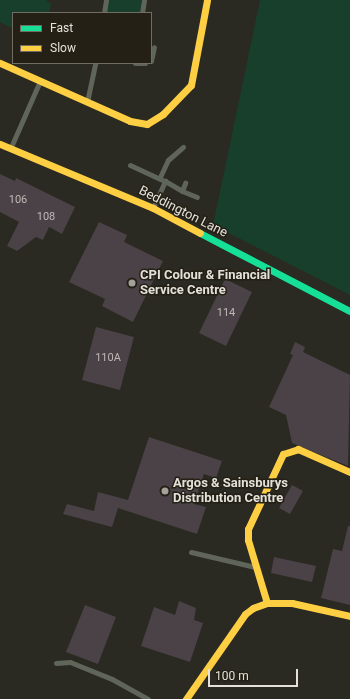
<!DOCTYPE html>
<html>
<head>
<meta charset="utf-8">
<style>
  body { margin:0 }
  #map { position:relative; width:350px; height:699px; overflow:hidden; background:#2a2922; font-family:Roboto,sans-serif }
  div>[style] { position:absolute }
  .green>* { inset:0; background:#173f2c }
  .building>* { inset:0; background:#4a4246 }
  .street>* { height:5px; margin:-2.5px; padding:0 2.5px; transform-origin:2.5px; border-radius:2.5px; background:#5f6558 }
  .fast>* { height:7px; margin:-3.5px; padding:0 3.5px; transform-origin:3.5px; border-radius:3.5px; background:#16e098 }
  .slow>* { height:7px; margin:-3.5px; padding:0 3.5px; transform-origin:3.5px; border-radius:3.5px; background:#ffcf43 }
  .dots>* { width:11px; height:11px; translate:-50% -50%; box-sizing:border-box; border:2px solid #242015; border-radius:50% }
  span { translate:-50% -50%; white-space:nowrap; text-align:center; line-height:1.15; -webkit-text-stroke:3px #242015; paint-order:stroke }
  .number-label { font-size:11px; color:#beb9b5 }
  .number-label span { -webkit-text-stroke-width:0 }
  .street-label { font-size:13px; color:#e4e1da }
  .poi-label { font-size:13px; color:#e4e1da; font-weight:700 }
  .left { translate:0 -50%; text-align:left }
  .legend { position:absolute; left:12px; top:12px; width:140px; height:52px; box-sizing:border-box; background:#242015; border:1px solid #716d64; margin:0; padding:5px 7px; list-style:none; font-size:12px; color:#e4e1da }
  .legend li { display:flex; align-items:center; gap:8px; height:20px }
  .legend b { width:20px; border:1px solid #716d64 }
  .scale { position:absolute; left:208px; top:669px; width:90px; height:18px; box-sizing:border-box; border:2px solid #e4e1da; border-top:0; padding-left:5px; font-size:12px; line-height:14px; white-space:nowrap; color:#e4e1da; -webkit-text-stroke:3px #242015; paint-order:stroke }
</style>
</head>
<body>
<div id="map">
  <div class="green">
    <div style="clip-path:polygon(0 0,46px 0,51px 4px,49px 13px,13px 13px,13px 29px,0 22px)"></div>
    <div style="clip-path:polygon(109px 0,142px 0,140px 13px,106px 13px)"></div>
    <div style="clip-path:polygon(260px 0,350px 0,350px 295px,213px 225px)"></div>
  </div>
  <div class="building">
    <div style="clip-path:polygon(0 174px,15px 181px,16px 178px,75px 207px,62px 234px,49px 227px,43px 240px,36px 237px,17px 251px,7px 246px,19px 222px,0 212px)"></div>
    <div style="clip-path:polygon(99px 222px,127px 235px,124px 242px,163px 261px,133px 322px,102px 306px,105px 299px,69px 282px)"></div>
    <div style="clip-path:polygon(225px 279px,252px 292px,226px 346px,199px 333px)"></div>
    <div style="clip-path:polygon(96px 327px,134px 337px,120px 390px,82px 380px)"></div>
    <div style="clip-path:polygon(295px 342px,305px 347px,303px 352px,350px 375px,348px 466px,292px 443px,286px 415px,269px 407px,293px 355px,290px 354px)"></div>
    <div style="clip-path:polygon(149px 437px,222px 461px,216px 478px,204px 474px,194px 504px,206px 507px,197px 534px,118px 508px,112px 527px,63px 514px,67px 504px,94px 511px,98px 492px,128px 500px)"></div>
    <div style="clip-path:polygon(292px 485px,303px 491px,290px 514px,279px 508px)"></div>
    <div style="clip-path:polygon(348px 526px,350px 526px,350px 605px,321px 598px,333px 549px,342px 551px)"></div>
    <div style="clip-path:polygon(274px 557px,316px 566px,312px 582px,271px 573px)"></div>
    <div style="clip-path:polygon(179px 601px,196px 608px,194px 620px,203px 623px,190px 662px,141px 646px,154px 607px,175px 615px)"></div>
    <div style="clip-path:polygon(85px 605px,116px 617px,98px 664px,66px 652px)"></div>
  </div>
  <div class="street">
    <div style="left:104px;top:13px;width:13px;rotate:-81deg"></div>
    <div style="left:142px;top:13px;width:13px;rotate:-81deg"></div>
    <div style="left:151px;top:61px;width:14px;rotate:-78deg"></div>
    <div style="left:135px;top:63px;width:10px"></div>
    <div style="left:87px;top:102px;width:40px;rotate:-78deg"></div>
    <div style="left:11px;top:147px;width:72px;rotate:-66.3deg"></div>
    <div style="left:130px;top:165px;width:38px;rotate:25deg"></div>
    <div style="left:160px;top:177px;width:19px;rotate:-65deg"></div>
    <div style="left:168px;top:160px;width:20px;rotate:-41deg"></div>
    <div style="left:182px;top:191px;width:16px;rotate:22deg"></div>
    <div style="left:153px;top:208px;width:30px;rotate:-66deg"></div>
    <div style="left:165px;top:181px;width:20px;rotate:30deg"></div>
    <div style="left:182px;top:191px;width:9px;rotate:-69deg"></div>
    <div style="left:191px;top:552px;width:66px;rotate:13.2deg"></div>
    <div style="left:56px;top:663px;width:14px;rotate:-4deg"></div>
    <div style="left:70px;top:662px;width:45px;rotate:22deg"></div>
    <div style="left:112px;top:679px;width:41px;rotate:29.1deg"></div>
  </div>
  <div class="fast">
    <div style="left:200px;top:233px;width:169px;rotate:27.5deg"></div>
  </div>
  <div class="slow">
    <div style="left:0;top:63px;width:142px;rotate:24deg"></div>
    <div style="left:130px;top:121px;width:17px;rotate:10deg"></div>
    <div style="left:147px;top:124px;width:19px;rotate:-32deg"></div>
    <div style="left:163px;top:114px;width:40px;rotate:-46deg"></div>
    <div style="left:191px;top:85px;width:86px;rotate:-79.3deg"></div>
    <div style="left:0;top:144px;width:166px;rotate:22.7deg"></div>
    <div style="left:153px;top:208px;width:53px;rotate:28deg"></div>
    <div style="left:267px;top:603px;width:66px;rotate:-106.8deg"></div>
    <div style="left:248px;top:540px;width:11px;rotate:-90deg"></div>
    <div style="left:248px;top:529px;width:83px;rotate:-65deg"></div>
    <div style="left:283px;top:454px;width:16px;rotate:-18deg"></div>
    <div style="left:298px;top:449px;width:57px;rotate:23.9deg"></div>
    <div style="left:186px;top:699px;width:103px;rotate:-55.2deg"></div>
    <div style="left:245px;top:614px;width:10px;rotate:-37deg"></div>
    <div style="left:253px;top:608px;width:15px;rotate:-20deg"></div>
    <div style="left:267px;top:603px;width:25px"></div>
    <div style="left:292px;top:603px;width:59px;rotate:12.6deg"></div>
  </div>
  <div class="dots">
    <div style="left:132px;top:283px;background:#a3a19a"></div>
    <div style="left:165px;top:491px;background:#a3a19a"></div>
  </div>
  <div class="number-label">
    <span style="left:18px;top:200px">106</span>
    <span style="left:46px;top:217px">108</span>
    <span style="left:226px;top:313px">114</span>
    <span style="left:108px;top:358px">110A</span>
  </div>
  <div class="street-label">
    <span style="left:183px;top:212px;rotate:27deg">Beddington Lane</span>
  </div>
  <div class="poi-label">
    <span class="left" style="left:140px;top:283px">CPI Colour &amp; Financial<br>Service Centre</span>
    <span class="left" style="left:173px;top:491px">Argos &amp; Sainsburys<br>Distribution Centre</span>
  </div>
  <ul class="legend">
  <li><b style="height:5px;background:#16e098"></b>Fast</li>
  <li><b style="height:5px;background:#ffcf43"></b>Slow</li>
  </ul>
  <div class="scale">100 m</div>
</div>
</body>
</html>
